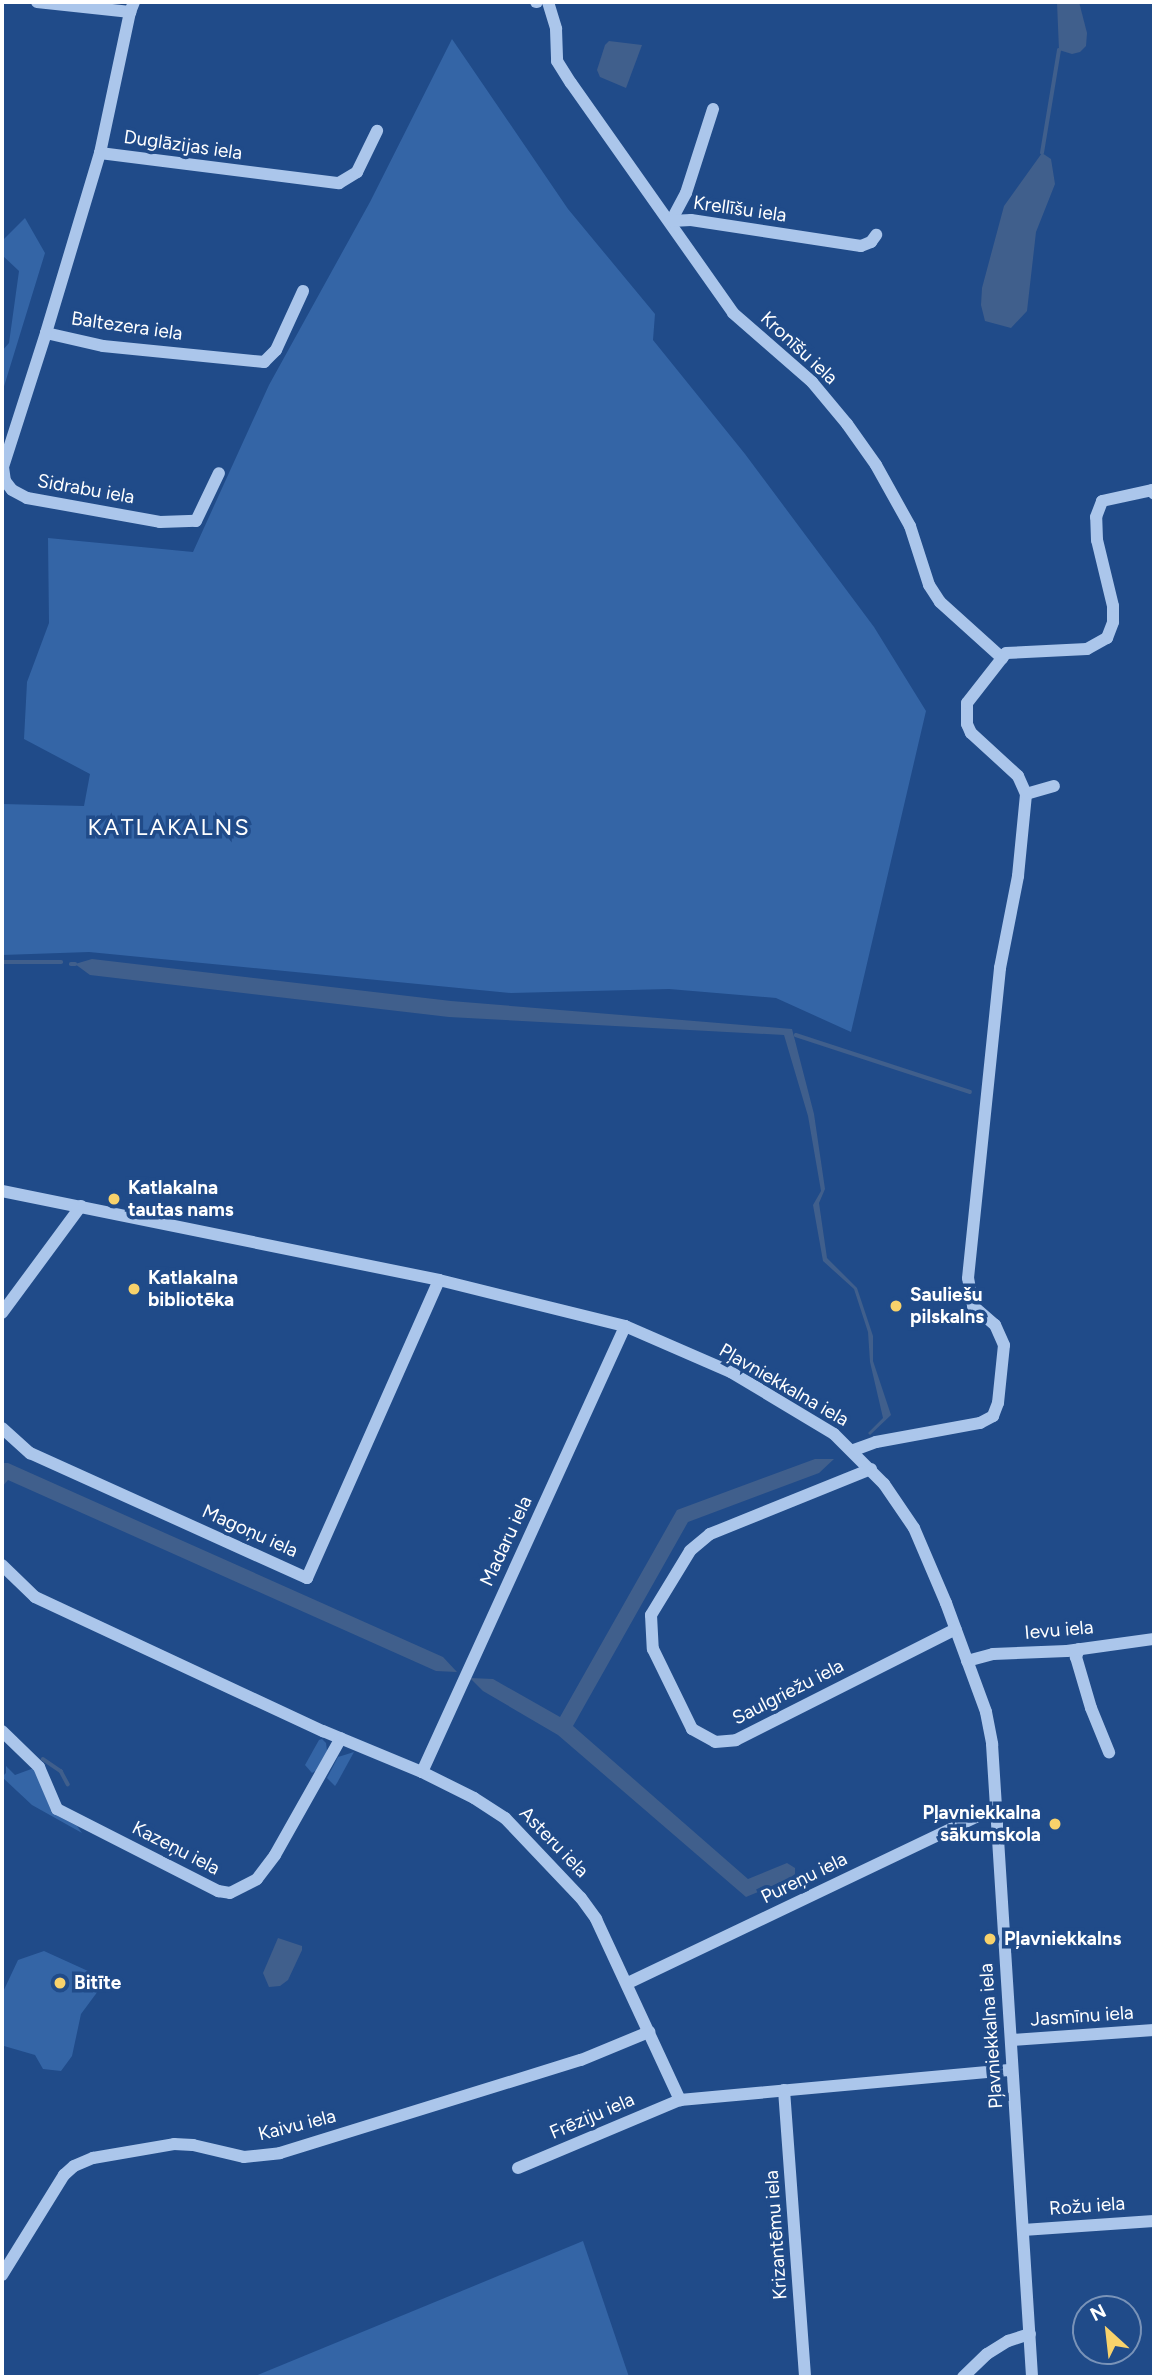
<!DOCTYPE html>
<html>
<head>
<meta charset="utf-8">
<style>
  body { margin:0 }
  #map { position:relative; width:1156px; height:2379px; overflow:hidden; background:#204b89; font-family:Figtree,sans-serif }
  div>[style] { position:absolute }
  .green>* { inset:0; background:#3465a6 }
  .water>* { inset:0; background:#405f8c }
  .stream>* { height:3.5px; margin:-1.75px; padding:0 1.75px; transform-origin:1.75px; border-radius:1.75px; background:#405f8c }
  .minor>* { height:12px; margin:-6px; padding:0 6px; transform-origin:6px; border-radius:6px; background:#abc6eb }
  .dots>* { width:19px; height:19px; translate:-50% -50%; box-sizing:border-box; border:4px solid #204b89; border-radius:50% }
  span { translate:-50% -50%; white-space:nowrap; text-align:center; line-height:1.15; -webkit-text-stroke:7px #204b89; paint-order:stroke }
  .street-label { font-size:19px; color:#fff }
  .poi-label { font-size:19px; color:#fff; font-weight:700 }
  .left { translate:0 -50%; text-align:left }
  .right { translate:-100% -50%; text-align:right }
  .quarter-label { font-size:23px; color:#fff; letter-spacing:2px }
  .frame { position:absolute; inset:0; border:4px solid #fff; pointer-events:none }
  .north { position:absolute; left:1072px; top:2295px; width:70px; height:70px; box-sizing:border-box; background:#204b89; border:2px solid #7993b8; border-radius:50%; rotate:333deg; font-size:19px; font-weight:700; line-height:28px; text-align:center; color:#fff }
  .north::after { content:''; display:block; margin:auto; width:24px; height:32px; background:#f8d26b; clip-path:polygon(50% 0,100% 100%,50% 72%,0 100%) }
</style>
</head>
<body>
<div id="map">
  <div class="green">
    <div style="clip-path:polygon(452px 39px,568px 209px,655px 314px,653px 340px,745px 454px,874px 627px,926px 711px,851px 1032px,776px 998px,669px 989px,511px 993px,89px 952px,2px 955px,2px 804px,84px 806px,90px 774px,24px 739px,27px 682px,49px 623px,48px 538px,193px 552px,269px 385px,370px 202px)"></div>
    <div style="clip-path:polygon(25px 218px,45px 253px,2px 393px,2px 351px,9px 343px,19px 271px,2px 255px,2px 241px)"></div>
    <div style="clip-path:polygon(322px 1739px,326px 1743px,327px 1751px,317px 1770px,312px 1773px,305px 1765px,319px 1740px)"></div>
    <div style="clip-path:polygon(354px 1752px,337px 1783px,335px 1786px,327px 1778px,338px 1757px)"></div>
    <div style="clip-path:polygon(6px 1766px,15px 1775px,34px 1768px,52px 1813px,77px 1826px,82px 1833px,32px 1805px,2px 1777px,6px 1773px)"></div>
    <div style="clip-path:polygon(44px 1951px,99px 1976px,101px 1987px,81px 2014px,72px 2056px,61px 2071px,43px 2069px,35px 2055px,4px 2046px,2px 2042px,2px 1994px,18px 1960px)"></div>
    <div style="clip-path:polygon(583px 2241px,629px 2377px,253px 2377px)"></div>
  </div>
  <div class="water">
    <div style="clip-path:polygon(1057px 2px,1079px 2px,1087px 33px,1086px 46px,1080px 52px,1072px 54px,1059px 50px)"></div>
    <div style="clip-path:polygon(609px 41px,642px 45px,626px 88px,600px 77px,597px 70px,605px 45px)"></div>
    <div style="clip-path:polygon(1042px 153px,1051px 159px,1055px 184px,1036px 232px,1027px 311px,1011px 328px,985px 321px,981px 305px,982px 288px,1004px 206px)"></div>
    <div style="clip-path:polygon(92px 959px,451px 1001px,792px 1029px,814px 1114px,825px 1189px,819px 1203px,827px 1258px,857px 1288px,873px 1336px,873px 1361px,891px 1415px,870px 1435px,868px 1433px,883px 1418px,870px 1362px,868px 1332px,854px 1289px,823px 1261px,813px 1205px,821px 1191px,808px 1116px,784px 1035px,449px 1017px,90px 975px,75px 964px)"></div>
    <div style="clip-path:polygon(815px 1459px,834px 1459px,819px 1473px,688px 1522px,573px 1726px,748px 1879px,787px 1863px,795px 1868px,795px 1874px,791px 1878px,746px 1897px,558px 1735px,483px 1691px,470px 1678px,493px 1679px,560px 1717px,677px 1510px)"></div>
    <div style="clip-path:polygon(2px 1463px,8px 1463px,443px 1657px,457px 1672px,436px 1671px,8px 1480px,2px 1487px)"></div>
    <div style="clip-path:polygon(278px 1938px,302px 1946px,302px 1950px,288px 1980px,280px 1986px,269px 1987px,263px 1973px)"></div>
  </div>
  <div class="stream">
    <div style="left:1042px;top:153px;width:104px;rotate:-80.6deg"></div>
    <div style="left:2px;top:962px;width:59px"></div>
    <div style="left:71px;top:964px;width:4px"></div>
    <div style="left:796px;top:1035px;width:183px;rotate:18.1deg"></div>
    <div style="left:43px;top:1759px;width:22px;rotate:34deg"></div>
    <div style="left:61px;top:1771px;width:15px;rotate:62deg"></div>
  </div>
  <div class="minor">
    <div style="left:37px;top:2px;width:94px;rotate:6.1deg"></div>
    <div style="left:130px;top:12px;width:11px;rotate:-68deg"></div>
    <div style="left:536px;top:2px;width:1px"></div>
    <div style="left:548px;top:2px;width:28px;rotate:73deg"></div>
    <div style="left:556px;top:29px;width:32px;rotate:88deg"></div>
    <div style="left:557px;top:61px;width:26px;rotate:58deg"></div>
    <div style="left:571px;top:83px;width:281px;rotate:54.8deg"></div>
    <div style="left:733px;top:313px;width:105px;rotate:41.1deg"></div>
    <div style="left:812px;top:382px;width:55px;rotate:50.2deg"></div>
    <div style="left:847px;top:424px;width:50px;rotate:54.7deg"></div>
    <div style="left:876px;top:465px;width:70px;rotate:60.9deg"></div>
    <div style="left:910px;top:526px;width:62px;rotate:72.1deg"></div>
    <div style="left:929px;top:585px;width:20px;rotate:57deg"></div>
    <div style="left:940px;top:602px;width:84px;rotate:42.1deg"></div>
    <div style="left:130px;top:12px;width:144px;rotate:102deg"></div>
    <div style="left:100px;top:153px;width:241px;rotate:7.2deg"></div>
    <div style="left:339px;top:183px;width:21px;rotate:-31deg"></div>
    <div style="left:357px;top:172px;width:46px;rotate:-64deg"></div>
    <div style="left:713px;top:109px;width:88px;rotate:107.8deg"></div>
    <div style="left:686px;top:193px;width:32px;rotate:118deg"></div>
    <div style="left:671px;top:221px;width:20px;rotate:-3deg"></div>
    <div style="left:691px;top:220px;width:172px;rotate:8.7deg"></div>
    <div style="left:861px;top:246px;width:11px;rotate:-22deg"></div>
    <div style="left:871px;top:242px;width:9px;rotate:-54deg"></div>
    <div style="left:100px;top:153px;width:188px;rotate:106.7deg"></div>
    <div style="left:46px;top:333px;width:58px;rotate:12.8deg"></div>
    <div style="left:103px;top:346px;width:162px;rotate:5.7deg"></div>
    <div style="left:264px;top:362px;width:17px;rotate:-45deg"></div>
    <div style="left:276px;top:350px;width:65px;rotate:-65.4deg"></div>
    <div style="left:46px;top:333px;width:141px;rotate:107.8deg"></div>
    <div style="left:3px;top:467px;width:14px;rotate:82deg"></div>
    <div style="left:5px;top:481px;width:11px;rotate:52deg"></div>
    <div style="left:12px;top:490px;width:17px;rotate:28deg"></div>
    <div style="left:27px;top:498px;width:135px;rotate:10.2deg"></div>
    <div style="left:160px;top:522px;width:36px;rotate:-2deg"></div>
    <div style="left:196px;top:521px;width:53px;rotate:-64.4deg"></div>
    <div style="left:1026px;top:794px;width:29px;rotate:-16deg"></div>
    <div style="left:2px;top:1191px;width:446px;rotate:11.5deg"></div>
    <div style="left:439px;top:1280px;width:192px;rotate:13.9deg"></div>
    <div style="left:625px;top:1326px;width:116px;rotate:23.5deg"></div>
    <div style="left:731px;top:1372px;width:120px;rotate:31deg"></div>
    <div style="left:834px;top:1434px;width:71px;rotate:45deg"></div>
    <div style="left:884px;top:1484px;width:53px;rotate:55.7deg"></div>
    <div style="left:914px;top:1528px;width:82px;rotate:66.9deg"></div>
    <div style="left:946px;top:1603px;width:116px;rotate:69.8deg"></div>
    <div style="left:986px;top:1712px;width:33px;rotate:79deg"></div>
    <div style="left:992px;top:1744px;width:634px;rotate:86.38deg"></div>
    <div style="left:2px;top:1313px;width:133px;rotate:-53.6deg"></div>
    <div style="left:2px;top:1428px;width:38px;rotate:42deg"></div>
    <div style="left:30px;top:1453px;width:304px;rotate:24.3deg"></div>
    <div style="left:307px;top:1578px;width:326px;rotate:-66.1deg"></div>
    <div style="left:854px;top:1450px;width:23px;rotate:-20deg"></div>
    <div style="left:876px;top:1442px;width:106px;rotate:-10.4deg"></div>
    <div style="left:980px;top:1423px;width:15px;rotate:-28deg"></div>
    <div style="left:993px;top:1416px;width:14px;rotate:-69deg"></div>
    <div style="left:998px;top:1403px;width:58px;rotate:-84.1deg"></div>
    <div style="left:1004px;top:1345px;width:22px;rotate:-114deg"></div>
    <div style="left:995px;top:1325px;width:29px;rotate:-139deg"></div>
    <div style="left:973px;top:1306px;width:28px;rotate:-100deg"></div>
    <div style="left:968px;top:1278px;width:312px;rotate:-84.1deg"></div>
    <div style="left:1000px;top:968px;width:94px;rotate:-78.9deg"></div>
    <div style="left:1018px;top:876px;width:82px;rotate:-84.4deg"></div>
    <div style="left:1026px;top:794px;width:20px;rotate:-114deg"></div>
    <div style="left:1018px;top:776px;width:64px;rotate:-137.5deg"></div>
    <div style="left:971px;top:733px;width:10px;rotate:-114deg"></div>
    <div style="left:967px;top:724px;width:21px;rotate:-90deg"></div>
    <div style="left:967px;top:703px;width:63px;rotate:-52deg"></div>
    <div style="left:1006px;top:653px;width:81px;rotate:-2.8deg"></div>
    <div style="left:1087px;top:649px;width:23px;rotate:-29deg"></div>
    <div style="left:1107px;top:638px;width:17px;rotate:-69deg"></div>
    <div style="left:1113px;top:622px;width:16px;rotate:-90deg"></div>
    <div style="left:1113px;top:606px;width:68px;rotate:-103.6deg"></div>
    <div style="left:1097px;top:540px;width:23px;rotate:-92deg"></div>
    <div style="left:1096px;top:517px;width:17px;rotate:-69deg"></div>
    <div style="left:1102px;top:501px;width:51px;rotate:-12.4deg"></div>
    <div style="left:1152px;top:490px;width:4px;rotate:63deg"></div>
    <div style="left:871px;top:1469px;width:174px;rotate:158deg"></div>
    <div style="left:710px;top:1534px;width:26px;rotate:140deg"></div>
    <div style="left:690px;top:1551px;width:75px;rotate:121.4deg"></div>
    <div style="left:651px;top:1615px;width:34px;rotate:87deg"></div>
    <div style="left:653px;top:1649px;width:89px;rotate:64deg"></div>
    <div style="left:692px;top:1729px;width:26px;rotate:29deg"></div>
    <div style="left:715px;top:1742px;width:21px;rotate:-5deg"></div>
    <div style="left:736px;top:1740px;width:246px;rotate:-26.8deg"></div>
    <div style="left:2px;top:1565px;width:46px;rotate:44.1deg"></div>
    <div style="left:35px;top:1597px;width:318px;rotate:25deg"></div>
    <div style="left:323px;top:1731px;width:107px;rotate:22.5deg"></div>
    <div style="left:422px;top:1772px;width:58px;rotate:26.6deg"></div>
    <div style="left:474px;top:1798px;width:37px;rotate:33deg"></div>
    <div style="left:505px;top:1818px;width:110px;rotate:46.5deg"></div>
    <div style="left:581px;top:1898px;width:26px;rotate:54deg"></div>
    <div style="left:596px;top:1919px;width:200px;rotate:65.1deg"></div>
    <div style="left:680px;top:2100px;width:333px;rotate:-5.2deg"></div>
    <div style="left:1079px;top:1649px;width:9px;rotate:111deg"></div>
    <div style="left:1076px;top:1657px;width:53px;rotate:73.6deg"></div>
    <div style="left:1091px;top:1708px;width:48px;rotate:67.8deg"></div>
    <div style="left:967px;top:1661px;width:27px;rotate:-15deg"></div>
    <div style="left:993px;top:1654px;width:74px;rotate:-2.3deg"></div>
    <div style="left:1067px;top:1651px;width:88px;rotate:-7.9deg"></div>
    <div style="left:2px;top:1731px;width:52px;rotate:44.2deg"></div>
    <div style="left:39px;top:1767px;width:46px;rotate:66.8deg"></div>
    <div style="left:57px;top:1809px;width:181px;rotate:27deg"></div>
    <div style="left:218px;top:1891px;width:12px;rotate:9deg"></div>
    <div style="left:230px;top:1893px;width:30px;rotate:-27deg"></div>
    <div style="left:257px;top:1879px;width:30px;rotate:-53deg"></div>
    <div style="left:275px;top:1855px;width:134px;rotate:-60.6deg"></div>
    <div style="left:422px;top:1772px;width:490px;rotate:-65.5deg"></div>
    <div style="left:628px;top:1983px;width:395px;rotate:-25.5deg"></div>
    <div style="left:984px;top:1813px;width:13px;rotate:-9deg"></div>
    <div style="left:1012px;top:2040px;width:142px;rotate:-4deg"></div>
    <div style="left:784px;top:2090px;width:288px;rotate:85.8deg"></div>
    <div style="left:518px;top:2168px;width:176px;rotate:-22.8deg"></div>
    <div style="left:1023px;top:2230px;width:131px;rotate:-3.9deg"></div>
    <div style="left:2px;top:2275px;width:118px;rotate:-58.2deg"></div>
    <div style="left:64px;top:2175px;width:13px;rotate:-42deg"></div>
    <div style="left:74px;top:2166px;width:21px;rotate:-23deg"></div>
    <div style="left:93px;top:2158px;width:82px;rotate:-9.8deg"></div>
    <div style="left:174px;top:2144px;width:19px;rotate:3deg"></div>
    <div style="left:193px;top:2145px;width:52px;rotate:13.2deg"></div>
    <div style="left:244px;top:2157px;width:36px;rotate:-6deg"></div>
    <div style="left:280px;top:2153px;width:315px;rotate:-17.2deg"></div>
    <div style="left:581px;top:2060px;width:74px;rotate:-22.4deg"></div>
    <div style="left:963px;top:2377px;width:33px;rotate:-44deg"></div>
    <div style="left:987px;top:2354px;width:25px;rotate:-32deg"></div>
    <div style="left:1008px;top:2341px;width:23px;rotate:-18deg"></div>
  </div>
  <div class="dots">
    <div style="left:114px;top:1199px;background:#f8d26b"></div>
    <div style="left:134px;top:1289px;background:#f8d26b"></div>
    <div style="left:896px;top:1306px;background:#f8d26b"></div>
    <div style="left:1055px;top:1824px;background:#f8d26b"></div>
    <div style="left:990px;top:1939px;background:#f8d26b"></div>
    <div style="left:60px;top:1983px;background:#f8d26b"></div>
  </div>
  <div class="street-label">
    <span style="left:183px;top:145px;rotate:8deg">Duglāzijas iela</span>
    <span style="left:740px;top:209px;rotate:8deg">Krellīšu iela</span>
    <span style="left:127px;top:326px;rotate:8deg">Baltezera iela</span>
    <span style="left:799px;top:348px;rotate:43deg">Kronīšu iela</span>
    <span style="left:86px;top:489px;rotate:10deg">Sidrabu iela</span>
    <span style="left:784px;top:1385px;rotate:30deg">Pļavniekkalna iela</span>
    <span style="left:250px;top:1531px;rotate:24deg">Magoņu iela</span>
    <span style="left:506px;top:1541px;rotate:-65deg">Madaru iela</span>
    <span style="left:1059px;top:1630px;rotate:-5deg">Ievu iela</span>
    <span style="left:788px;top:1692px;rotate:-27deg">Saulgriežu iela</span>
    <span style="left:554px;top:1842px;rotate:46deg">Asteru iela</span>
    <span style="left:176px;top:1848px;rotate:27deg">Kazeņu iela</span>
    <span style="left:804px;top:1878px;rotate:-26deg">Pureņu iela</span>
    <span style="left:1082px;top:2016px;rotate:-4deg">Jasmīnu iela</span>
    <span style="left:991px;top:2036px;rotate:-94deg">Pļavniekkalna iela</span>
    <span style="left:592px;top:2116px;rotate:-23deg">Frēziju iela</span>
    <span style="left:297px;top:2125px;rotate:-14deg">Kaivu iela</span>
    <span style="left:1087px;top:2206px;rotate:-4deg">Rožu iela</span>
    <span style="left:776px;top:2235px;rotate:-94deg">Krizantēmu iela</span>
  </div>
  <div class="poi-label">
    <span class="left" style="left:128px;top:1199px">Katlakalna<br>tautas nams</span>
    <span class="left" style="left:148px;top:1289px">Katlakalna<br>bibliotēka</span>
    <span class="left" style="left:910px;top:1306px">Sauliešu<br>pilskalns</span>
    <span class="right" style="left:1041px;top:1824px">Pļavniekkalna<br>sākumskola</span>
    <span class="left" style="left:1004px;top:1939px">Pļavniekkalns</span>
    <span class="left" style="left:74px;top:1983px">Bitīte</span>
  </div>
  <div class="quarter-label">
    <span style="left:169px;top:827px">KATLAKALNS</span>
  </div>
  <div class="frame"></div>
  <div class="north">N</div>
</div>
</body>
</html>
